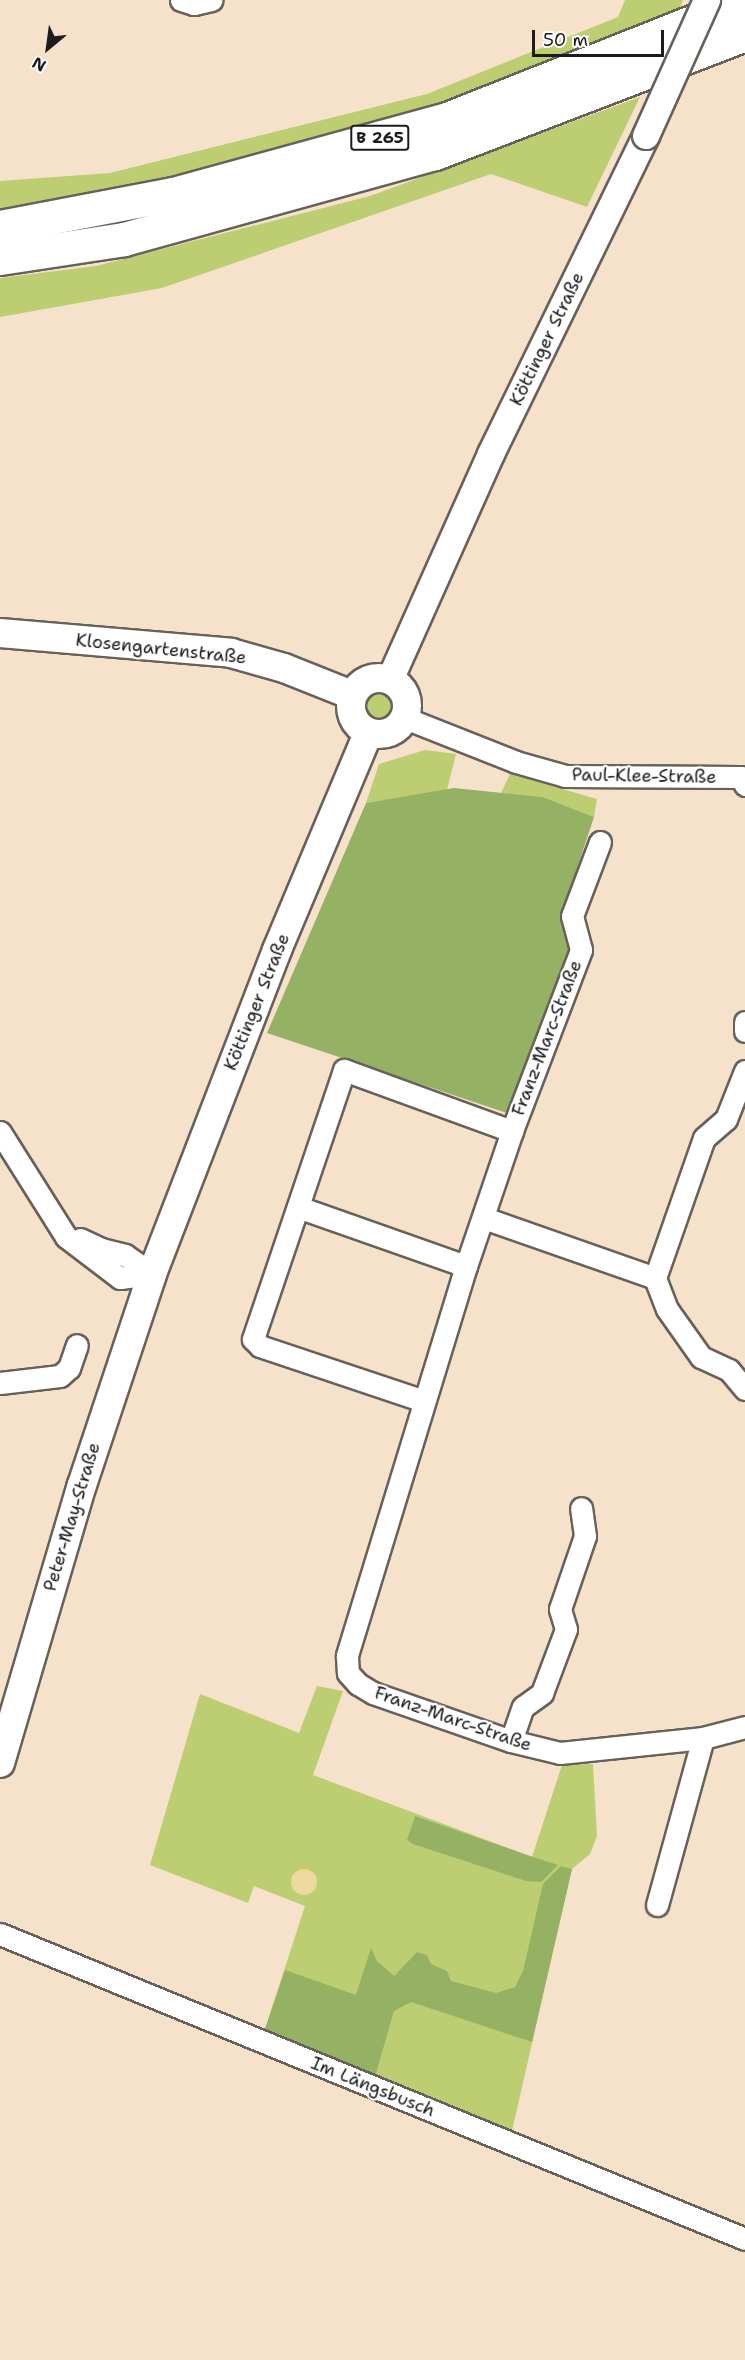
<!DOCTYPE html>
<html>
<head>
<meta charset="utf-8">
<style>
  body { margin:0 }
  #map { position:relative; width:745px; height:2360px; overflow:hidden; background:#f6e1ca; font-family:"Shantell Sans",sans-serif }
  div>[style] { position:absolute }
  .green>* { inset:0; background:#bcce71 }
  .round { border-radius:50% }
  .forest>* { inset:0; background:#95b163 }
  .sand>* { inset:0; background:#eeda9e }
  .roads { filter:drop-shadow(2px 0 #686159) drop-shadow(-2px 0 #686159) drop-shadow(0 2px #686159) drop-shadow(0 -2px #686159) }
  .minor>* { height:21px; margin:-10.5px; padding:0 10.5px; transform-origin:10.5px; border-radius:10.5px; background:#fff }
  .tertiary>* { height:26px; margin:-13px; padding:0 13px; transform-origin:13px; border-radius:13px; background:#fff }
  .secondary>* { height:28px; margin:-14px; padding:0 14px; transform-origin:14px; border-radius:14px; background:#fff }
  .secondary>.ring { margin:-14px; padding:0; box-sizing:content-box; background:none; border:28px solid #fff; border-radius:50% }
  .primary>* { height:33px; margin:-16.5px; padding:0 16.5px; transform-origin:16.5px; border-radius:16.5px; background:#fff }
  .bridges { filter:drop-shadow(2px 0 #686159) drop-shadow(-2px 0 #686159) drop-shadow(0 2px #686159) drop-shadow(0 -2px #686159) }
  .tertiary-bridge>* { height:26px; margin:-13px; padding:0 13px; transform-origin:13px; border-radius:13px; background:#fff }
  span { translate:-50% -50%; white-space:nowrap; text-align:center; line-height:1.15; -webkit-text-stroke:4.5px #fff; paint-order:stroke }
  .shield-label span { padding:2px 4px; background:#fff; border:2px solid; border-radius:4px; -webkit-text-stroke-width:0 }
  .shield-label { font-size:16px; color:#1c1c1c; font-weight:700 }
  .street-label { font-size:18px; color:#1c1c1c }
  .north { position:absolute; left:18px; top:18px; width:60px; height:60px; -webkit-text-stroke:4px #fff; paint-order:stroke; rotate:209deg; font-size:16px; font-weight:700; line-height:24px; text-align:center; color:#1c1c1c }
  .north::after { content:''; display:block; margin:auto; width:21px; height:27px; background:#1c1c1c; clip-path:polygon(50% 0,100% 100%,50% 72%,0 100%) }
  .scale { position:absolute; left:532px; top:30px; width:132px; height:27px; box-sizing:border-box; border:3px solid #1c1c1c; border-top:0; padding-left:8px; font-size:18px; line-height:21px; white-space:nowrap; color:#1c1c1c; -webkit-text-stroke:4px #fff; paint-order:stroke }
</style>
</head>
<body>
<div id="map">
  <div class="green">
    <div style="clip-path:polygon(625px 0,683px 0,677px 15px,448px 105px,238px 166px,0 213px,0 181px,110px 173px,427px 94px,618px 17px)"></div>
    <div style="clip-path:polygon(640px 97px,587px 207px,491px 174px,162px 288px,0 317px,0 278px,96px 266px,370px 196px)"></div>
    <div class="round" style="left:367px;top:694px;width:26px;height:26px"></div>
    <div style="clip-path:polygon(425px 750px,456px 754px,447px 790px,366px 803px,379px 764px)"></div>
    <div style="clip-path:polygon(510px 774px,597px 799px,594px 817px,543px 797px,501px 793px)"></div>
    <div style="clip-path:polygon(317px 1686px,343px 1691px,313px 1775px,532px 1857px,562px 1765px,593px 1764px,597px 1836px,590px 1854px,572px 1869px,511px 2135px,263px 2035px,305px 1906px,254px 1886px,248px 1903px,150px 1865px,200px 1694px,299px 1733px)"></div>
  </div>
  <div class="forest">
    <div style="clip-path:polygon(454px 788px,543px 797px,594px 817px,562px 914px,570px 948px,510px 1114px,267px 1033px,366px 803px)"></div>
    <div style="clip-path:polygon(415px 1816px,533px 1857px,558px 1865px,541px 1882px,526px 1881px,413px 1844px,407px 1840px)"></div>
    <div style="clip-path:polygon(561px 1866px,572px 1869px,532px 2042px,411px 2002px,394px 2011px,374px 2080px,263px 2035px,285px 1970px,356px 1995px,371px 1948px,377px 1961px,394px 1976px,417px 1952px,427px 1955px,431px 1964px,447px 1971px,451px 1981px,496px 1993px,515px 1987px,523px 1971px,543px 1884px)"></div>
  </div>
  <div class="sand">
    <div class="round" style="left:291px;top:1869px;width:26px;height:26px"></div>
  </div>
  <div class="roads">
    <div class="minor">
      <div style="left:181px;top:0;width:14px;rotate:17deg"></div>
      <div style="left:194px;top:4px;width:18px;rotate:-13deg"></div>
      <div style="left:405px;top:718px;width:119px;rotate:21.6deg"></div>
      <div style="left:516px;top:762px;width:51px;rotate:15.9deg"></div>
      <div style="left:565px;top:776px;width:176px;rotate:0.3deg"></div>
      <div style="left:741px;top:777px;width:9px;rotate:63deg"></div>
      <div style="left:600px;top:842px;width:79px;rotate:110.7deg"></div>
      <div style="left:572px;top:916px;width:35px;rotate:75deg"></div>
      <div style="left:581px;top:950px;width:194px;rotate:110.9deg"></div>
      <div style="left:512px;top:1131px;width:143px;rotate:108.8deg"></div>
      <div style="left:466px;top:1266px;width:408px;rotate:107deg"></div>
      <div style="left:347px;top:1656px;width:17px;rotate:87deg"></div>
      <div style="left:348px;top:1673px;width:15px;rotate:48deg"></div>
      <div style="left:358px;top:1684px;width:17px;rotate:31deg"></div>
      <div style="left:373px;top:1693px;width:146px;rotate:19.2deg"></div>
      <div style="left:511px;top:1741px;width:50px;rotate:13.8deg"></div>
      <div style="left:560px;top:1753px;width:144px;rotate:-6deg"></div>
      <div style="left:703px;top:1738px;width:43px;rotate:-14.7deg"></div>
      <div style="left:745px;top:1022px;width:9px;rotate:90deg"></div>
      <div style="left:745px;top:1071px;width:52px;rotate:111.6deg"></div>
      <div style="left:726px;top:1119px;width:29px;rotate:139deg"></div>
      <div style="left:704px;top:1138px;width:148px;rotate:109.3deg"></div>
      <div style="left:655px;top:1278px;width:33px;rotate:69deg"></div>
      <div style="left:667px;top:1309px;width:59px;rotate:54.7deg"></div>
      <div style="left:701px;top:1357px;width:31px;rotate:25deg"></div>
      <div style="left:729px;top:1370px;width:25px;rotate:50deg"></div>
      <div style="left:0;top:1132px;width:124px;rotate:57.8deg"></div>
      <div style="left:66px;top:1237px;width:68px;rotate:37.2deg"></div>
      <div style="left:120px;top:1278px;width:32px;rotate:-7deg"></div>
      <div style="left:298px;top:1207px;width:178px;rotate:19.4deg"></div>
      <div style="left:484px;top:1218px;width:181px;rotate:19.3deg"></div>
      <div style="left:80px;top:1239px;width:23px;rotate:25deg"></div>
      <div style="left:101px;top:1249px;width:25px;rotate:14deg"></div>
      <div style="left:125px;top:1255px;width:33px;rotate:35deg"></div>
      <div style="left:0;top:1383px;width:60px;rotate:-6.7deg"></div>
      <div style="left:60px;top:1376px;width:12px;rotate:-42deg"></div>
      <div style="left:69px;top:1368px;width:24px;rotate:-71deg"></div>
      <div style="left:424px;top:1401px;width:173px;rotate:-161.5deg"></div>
      <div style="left:260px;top:1346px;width:10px;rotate:-135deg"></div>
      <div style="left:253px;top:1339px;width:284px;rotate:-71.3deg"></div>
      <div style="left:344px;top:1070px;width:179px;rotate:20deg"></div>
      <div style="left:511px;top:1741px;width:36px;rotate:-71deg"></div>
      <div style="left:523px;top:1707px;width:24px;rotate:-36deg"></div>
      <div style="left:542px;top:1693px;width:68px;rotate:-69.4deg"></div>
      <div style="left:566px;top:1629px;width:21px;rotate:-107deg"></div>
      <div style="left:560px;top:1609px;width:77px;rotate:-71.1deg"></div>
      <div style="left:585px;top:1536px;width:28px;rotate:-98deg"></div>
      <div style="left:657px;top:1905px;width:173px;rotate:-74.6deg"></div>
      <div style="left:0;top:1934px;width:805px;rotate:22.26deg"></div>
    </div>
    <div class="tertiary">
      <div style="left:390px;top:680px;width:248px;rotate:-65.9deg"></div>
      <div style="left:491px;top:454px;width:354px;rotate:-64deg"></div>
    </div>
    <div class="secondary">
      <div style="left:0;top:633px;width:232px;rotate:4.9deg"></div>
      <div style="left:231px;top:653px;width:55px;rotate:15.8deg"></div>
      <div style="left:284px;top:668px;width:73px;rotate:21.7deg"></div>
      <div class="ring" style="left:351px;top:678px;width:28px;height:28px"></div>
      <div style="left:0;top:1763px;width:290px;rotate:-73.6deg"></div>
      <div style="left:82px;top:1485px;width:222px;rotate:-71.6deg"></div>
      <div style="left:152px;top:1274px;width:347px;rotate:-68.9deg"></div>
      <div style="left:277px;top:950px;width:235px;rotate:-67.2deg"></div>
    </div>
    <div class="primary">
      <div style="left:0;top:227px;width:176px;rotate:-10.8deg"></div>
      <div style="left:173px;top:194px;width:284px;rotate:-15.3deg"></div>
      <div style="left:447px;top:119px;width:321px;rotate:-21.6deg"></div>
      <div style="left:0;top:258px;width:125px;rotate:-8.7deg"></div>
      <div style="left:124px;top:239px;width:323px;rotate:-15.5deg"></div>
      <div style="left:435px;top:153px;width:332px;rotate:-21deg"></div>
    </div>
  </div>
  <div class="bridges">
    <div class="tertiary-bridge">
      <div style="left:646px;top:136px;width:149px;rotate:-65.8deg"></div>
    </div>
  </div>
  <div class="shield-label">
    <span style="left:380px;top:138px">B 265</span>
  </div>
  <div class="street-label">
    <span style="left:547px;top:339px;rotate:-64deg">Köttinger Straße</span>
    <span style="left:161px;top:649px;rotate:6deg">Klosengartenstraße</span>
    <span style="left:644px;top:776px;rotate:1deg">Paul-Klee-Straße</span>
    <span style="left:257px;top:1002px;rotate:-68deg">Köttinger Straße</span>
    <span style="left:547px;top:1038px;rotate:-69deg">Franz-Marc-Straße</span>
    <span style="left:72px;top:1517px;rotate:-73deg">Peter-May-Straße</span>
    <span style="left:453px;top:1719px;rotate:19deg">Franz-Marc-Straße</span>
    <span style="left:373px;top:2087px;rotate:22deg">Im Längsbusch</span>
  </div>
  <div class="north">N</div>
  <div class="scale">50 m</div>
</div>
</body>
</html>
